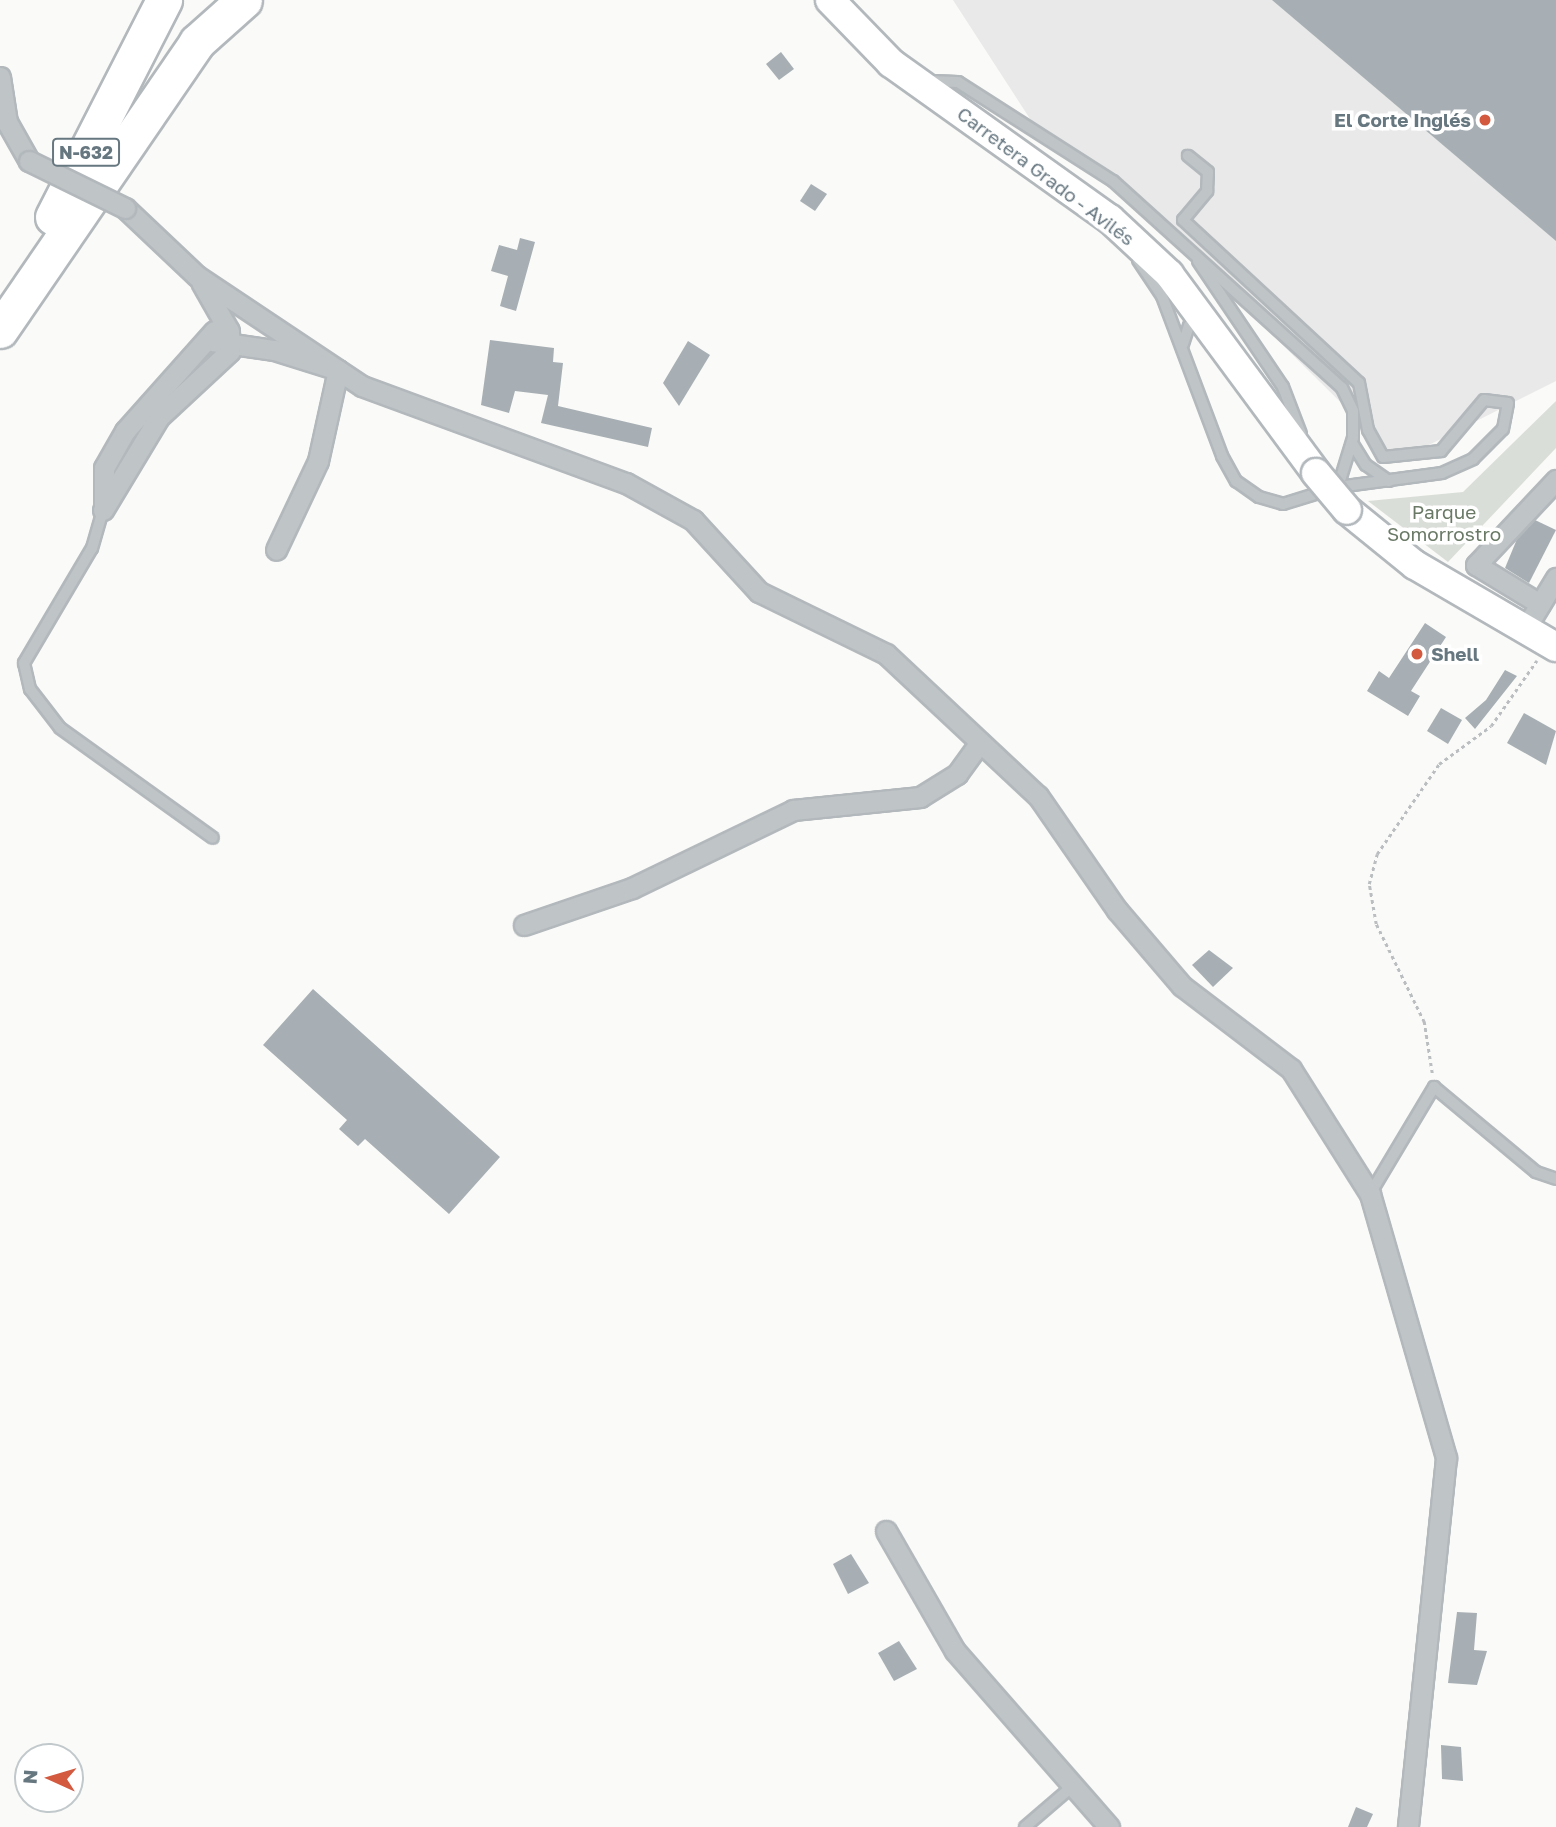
<!DOCTYPE html>
<html>
<head>
<meta charset="utf-8">
<style>
  body { margin:0 }
  #map { position:relative; width:1556px; height:1827px; overflow:hidden; background:#fafaf8; font-family:"Golos Text",sans-serif }
  div>[style] { position:absolute }
  .built>* { inset:0; background:#e8e9e8 }
  .green>* { inset:0; background:#daded8 }
  .building>* { inset:0; background:#a7afb4 }
  .path>* { height:2.5px; margin-top:-1.25px; transform-origin:0; background:repeating-linear-gradient(90deg,#babec0 0 3.5px,transparent 0 7px) }
  .roads { filter:drop-shadow(2px 0 #b2b8bc) drop-shadow(-2px 0 #b2b8bc) drop-shadow(0 2px #b2b8bc) drop-shadow(0 -2px #b2b8bc) }
  .lane>* { height:10px; margin:-5px; padding:0 5px; transform-origin:5px; border-radius:5px; background:#bfc4c7 }
  .street>* { height:19px; margin:-9.5px; padding:0 9.5px; transform-origin:9.5px; border-radius:9.5px; background:#bfc4c7 }
  .secondary>* { height:28px; margin:-14px; padding:0 14px; transform-origin:14px; border-radius:14px; background:#fff }
  .highway>* { height:35px; margin:-17.5px; padding:0 17.5px; transform-origin:17.5px; border-radius:17.5px; background:#fff }
  .bridges { filter:drop-shadow(2px 0 #b2b8bc) drop-shadow(-2px 0 #b2b8bc) drop-shadow(0 2px #b2b8bc) drop-shadow(0 -2px #b2b8bc) }
  .street-bridge>* { height:19px; margin:-9.5px; padding:0 9.5px; transform-origin:9.5px; border-radius:9.5px; background:#bfc4c7 }
  .secondary-bridge>* { height:28px; margin:-14px; padding:0 14px; transform-origin:14px; border-radius:14px; background:#fff }
  .dots>* { width:19px; height:19px; translate:-50% -50%; box-sizing:border-box; border:4px solid #fff; border-radius:50% }
  span { translate:-50% -50%; white-space:nowrap; text-align:center; line-height:1.15; -webkit-text-stroke:7px #fff; paint-order:stroke }
  .shield-label span { padding:2px 5px; background:#fff; border:2px solid; border-radius:5px; -webkit-text-stroke-width:0 }
  .shield-label { font-size:18px; color:#677780; font-weight:700 }
  .poi-label { font-size:19px; color:#677780; font-weight:700 }
  .right { translate:-100% -50%; text-align:right }
  .left { translate:0 -50%; text-align:left }
  .street-label { font-size:19px; color:#677780 }
  .park-label { font-size:19px; color:#6a7966 }
  .north { position:absolute; left:14px; top:1743px; width:70px; height:70px; box-sizing:border-box; background:#fff; border:2px solid #c2c9cc; border-radius:50%; rotate:274deg; font-size:19px; font-weight:700; line-height:28px; text-align:center; color:#677780 }
  .north::after { content:''; display:block; margin:auto; width:24px; height:32px; background:#d3593f; clip-path:polygon(50% 0,100% 100%,50% 72%,0 100%) }
</style>
</head>
<body>
<div id="map">
  <div class="built">
    <div style="clip-path:polygon(953px 0,1556px 0,1556px 381px,1399px 460px,1149px 213px,1036px 128px)"></div>
  </div>
  <div class="green">
    <div style="clip-path:polygon(1556px 401px,1556px 448px,1448px 562px,1368px 501px,1463px 492px)"></div>
  </div>
  <div class="building">
    <div style="clip-path:polygon(1272px 0,1556px 0,1556px 241px)"></div>
    <div style="clip-path:polygon(781px 52px,794px 69px,779px 80px,766px 64px)"></div>
    <div style="clip-path:polygon(811px 184px,827px 194px,815px 211px,800px 201px)"></div>
    <div style="clip-path:polygon(520px 238px,535px 242px,516px 311px,500px 306px,508px 276px,491px 271px,499px 245px,517px 250px)"></div>
    <div style="clip-path:polygon(490px 340px,554px 348px,553px 362px,563px 363px,558px 406px,652px 428px,648px 447px,541px 423px,548px 395px,515px 391px,509px 413px,481px 405px)"></div>
    <div style="clip-path:polygon(688px 341px,710px 355px,679px 406px,663px 383px)"></div>
    <div style="clip-path:polygon(1535px 520px,1556px 530px,1529px 583px,1505px 568px,1517px 539px)"></div>
    <div style="clip-path:polygon(1425px 623px,1446px 637px,1411px 691px,1420px 696px,1408px 716px,1367px 691px,1379px 671px,1389px 678px)"></div>
    <div style="clip-path:polygon(1505px 670px,1517px 676px,1475px 729px,1465px 718px,1486px 700px)"></div>
    <div style="clip-path:polygon(1441px 708px,1462px 720px,1448px 744px,1427px 731px)"></div>
    <div style="clip-path:polygon(1524px 713px,1556px 731px,1546px 765px,1507px 743px)"></div>
    <div style="clip-path:polygon(1209px 950px,1233px 968px,1213px 987px,1192px 965px)"></div>
    <div style="clip-path:polygon(313px 989px,500px 1157px,449px 1214px,365px 1139px,358px 1146px,339px 1129px,347px 1120px,263px 1045px)"></div>
    <div style="clip-path:polygon(851px 1554px,869px 1583px,848px 1594px,833px 1564px)"></div>
    <div style="clip-path:polygon(1457px 1612px,1477px 1613px,1474px 1650px,1487px 1651px,1477px 1685px,1448px 1683px)"></div>
    <div style="clip-path:polygon(899px 1641px,917px 1669px,894px 1681px,878px 1653px)"></div>
    <div style="clip-path:polygon(1441px 1745px,1461px 1747px,1463px 1781px,1442px 1779px)"></div>
    <div style="clip-path:polygon(1356px 1807px,1373px 1814px,1367px 1827px,1348px 1827px)"></div>
  </div>
  <div class="path">
    <div style="left:1432px;top:1073px;width:52px;rotate:-98.9deg"></div>
    <div style="left:1424px;top:1022px;width:109px;rotate:-116.1deg"></div>
    <div style="left:1376px;top:924px;width:41px;rotate:-99.9deg"></div>
    <div style="left:1369px;top:884px;width:31px;rotate:-75deg"></div>
    <div style="left:1377px;top:854px;width:109px;rotate:-55.4deg"></div>
    <div style="left:1439px;top:764px;width:64px;rotate:-36.2deg"></div>
    <div style="left:1491px;top:726px;width:80px;rotate:-55.1deg"></div>
  </div>
  <div class="roads">
    <div class="lane">
      <div style="left:929px;top:81px;width:29px;rotate:2deg"></div>
      <div style="left:958px;top:82px;width:184px;rotate:32.6deg"></div>
      <div style="left:1113px;top:181px;width:309px;rotate:42.1deg"></div>
      <div style="left:1342px;top:388px;width:25px;rotate:64deg"></div>
      <div style="left:1353px;top:411px;width:27px;rotate:90deg"></div>
      <div style="left:1353px;top:438px;width:51px;rotate:107deg"></div>
      <div style="left:1138px;top:260px;width:43px;rotate:56.3deg"></div>
      <div style="left:1162px;top:296px;width:171px;rotate:69.4deg"></div>
      <div style="left:1222px;top:456px;width:29px;rotate:61deg"></div>
      <div style="left:1236px;top:481px;width:28px;rotate:35deg"></div>
      <div style="left:1259px;top:497px;width:25px;rotate:16deg"></div>
      <div style="left:1283px;top:504px;width:58px;rotate:-17.2deg"></div>
      <div style="left:1338px;top:487px;width:105px;rotate:-7.7deg"></div>
      <div style="left:1442px;top:473px;width:34px;rotate:-24deg"></div>
      <div style="left:1473px;top:459px;width:42px;rotate:-45deg"></div>
      <div style="left:1503px;top:429px;width:26px;rotate:-79deg"></div>
      <div style="left:1508px;top:403px;width:24px;rotate:-173deg"></div>
      <div style="left:1484px;top:400px;width:67px;rotate:130.1deg"></div>
      <div style="left:1441px;top:451px;width:58px;rotate:174.1deg"></div>
      <div style="left:1383px;top:457px;width:31px;rotate:-119deg"></div>
      <div style="left:1368px;top:430px;width:48px;rotate:-100.8deg"></div>
      <div style="left:1359px;top:383px;width:240px;rotate:-137.2deg"></div>
      <div style="left:1183px;top:220px;width:38px;rotate:-50deg"></div>
      <div style="left:1207px;top:191px;width:19px;rotate:-87deg"></div>
      <div style="left:1208px;top:172px;width:26px;rotate:-141deg"></div>
      <div style="left:1198px;top:261px;width:152px;rotate:56deg"></div>
      <div style="left:1283px;top:387px;width:50px;rotate:69deg"></div>
      <div style="left:1183px;top:344px;width:19px;rotate:-72deg"></div>
      <div style="left:1189px;top:326px;width:14px;rotate:-17deg"></div>
      <div style="left:1352px;top:443px;width:26px;rotate:58deg"></div>
      <div style="left:1366px;top:465px;width:28px;rotate:35deg"></div>
      <div style="left:103px;top:510px;width:40px;rotate:106deg"></div>
      <div style="left:92px;top:548px;width:134px;rotate:120.6deg"></div>
      <div style="left:24px;top:663px;width:27px;rotate:77deg"></div>
      <div style="left:30px;top:689px;width:49px;rotate:52.4deg"></div>
      <div style="left:60px;top:728px;width:188px;rotate:35.7deg"></div>
      <div style="left:1370px;top:1194px;width:125px;rotate:-59.1deg"></div>
      <div style="left:1434px;top:1087px;width:133px;rotate:39.8deg"></div>
      <div style="left:1536px;top:1172px;width:21px;rotate:19deg"></div>
      <div style="left:1025px;top:1827px;width:66px;rotate:-40.7deg"></div>
    </div>
    <div class="street">
      <div style="left:0;top:77px;width:46px;rotate:81.2deg"></div>
      <div style="left:7px;top:122px;width:45px;rotate:60.6deg"></div>
      <div style="left:125px;top:208px;width:99px;rotate:43.4deg"></div>
      <div style="left:197px;top:276px;width:198px;rotate:33.7deg"></div>
      <div style="left:362px;top:386px;width:281px;rotate:20.2deg"></div>
      <div style="left:626px;top:483px;width:77px;rotate:28.9deg"></div>
      <div style="left:693px;top:520px;width:98px;rotate:47.5deg"></div>
      <div style="left:759px;top:592px;width:141px;rotate:26deg"></div>
      <div style="left:886px;top:654px;width:208px;rotate:43.1deg"></div>
      <div style="left:1038px;top:796px;width:139px;rotate:55.3deg"></div>
      <div style="left:1117px;top:910px;width:100px;rotate:49.5deg"></div>
      <div style="left:1182px;top:986px;width:137px;rotate:37.3deg"></div>
      <div style="left:1291px;top:1069px;width:148px;rotate:57.7deg"></div>
      <div style="left:1370px;top:1194px;width:275px;rotate:73.9deg"></div>
      <div style="left:1446px;top:1458px;width:371px;rotate:95.9deg"></div>
      <div style="left:212px;top:341px;width:63px;rotate:8.3deg"></div>
      <div style="left:274px;top:350px;width:67px;rotate:17.4deg"></div>
      <div style="left:338px;top:370px;width:93px;rotate:102.4deg"></div>
      <div style="left:318px;top:461px;width:98px;rotate:115.3deg"></div>
      <div style="left:104px;top:505px;width:37px;rotate:-90deg"></div>
      <div style="left:104px;top:468px;width:43px;rotate:-60.4deg"></div>
      <div style="left:125px;top:431px;width:134px;rotate:-48.3deg"></div>
      <div style="left:103px;top:510px;width:109px;rotate:-58.9deg"></div>
      <div style="left:159px;top:417px;width:97px;rotate:-42.9deg"></div>
      <div style="left:230px;top:351px;width:20px;rotate:-93deg"></div>
      <div style="left:229px;top:331px;width:56px;rotate:-119.7deg"></div>
      <div style="left:1540px;top:604px;width:75px;rotate:-148.6deg"></div>
      <div style="left:1476px;top:565px;width:117px;rotate:-46.7deg"></div>
      <div style="left:1525px;top:629px;width:60px;rotate:-58.7deg"></div>
      <div style="left:524px;top:925px;width:114px;rotate:-18.9deg"></div>
      <div style="left:632px;top:888px;width:179px;rotate:-25.8deg"></div>
      <div style="left:793px;top:810px;width:128px;rotate:-5.8deg"></div>
      <div style="left:920px;top:797px;width:44px;rotate:-31.9deg"></div>
      <div style="left:957px;top:774px;width:39px;rotate:-54deg"></div>
      <div style="left:886px;top:1531px;width:138px;rotate:60.1deg"></div>
      <div style="left:955px;top:1651px;width:234px;rotate:48.8deg"></div>
    </div>
    <div class="secondary">
      <div style="left:830px;top:0;width:88px;rotate:45.9deg"></div>
      <div style="left:891px;top:63px;width:269px;rotate:35.5deg"></div>
      <div style="left:1110px;top:219px;width:81px;rotate:43deg"></div>
      <div style="left:1169px;top:274px;width:247px;rotate:53.5deg"></div>
      <div style="left:1347px;top:510px;width:87px;rotate:39deg"></div>
      <div style="left:1415px;top:565px;width:163px;rotate:30.2deg"></div>
    </div>
    <div class="highway">
      <div style="left:53px;top:217px;width:244px;rotate:-62.9deg"></div>
      <div style="left:0;top:330px;width:349px;rotate:-55.6deg"></div>
      <div style="left:197px;top:42px;width:63px;rotate:-41.8deg"></div>
    </div>
  </div>
  <div class="bridges">
    <div class="street-bridge">
      <div style="left:29px;top:161px;width:107px;rotate:26.1deg"></div>
    </div>
    <div class="secondary-bridge">
      <div style="left:1316px;top:473px;width:48px;rotate:50deg"></div>
    </div>
  </div>
  <div class="dots">
    <div style="left:1485px;top:120px;background:#d3593f"></div>
    <div style="left:1417px;top:654px;background:#d3593f"></div>
  </div>
  <div class="shield-label">
    <span style="left:86px;top:152px">N-632</span>
  </div>
  <div class="poi-label">
    <span class="right" style="left:1471px;top:120px">El Corte Inglés</span>
    <span class="left" style="left:1431px;top:654px">Shell</span>
  </div>
  <div class="street-label">
    <span style="left:1046px;top:176px;rotate:37deg">Carretera Grado - Avilés</span>
  </div>
  <div class="park-label">
    <span style="left:1444px;top:523px">Parque<br>Somorrostro</span>
  </div>
  <div class="north">N</div>
</div>
</body>
</html>
